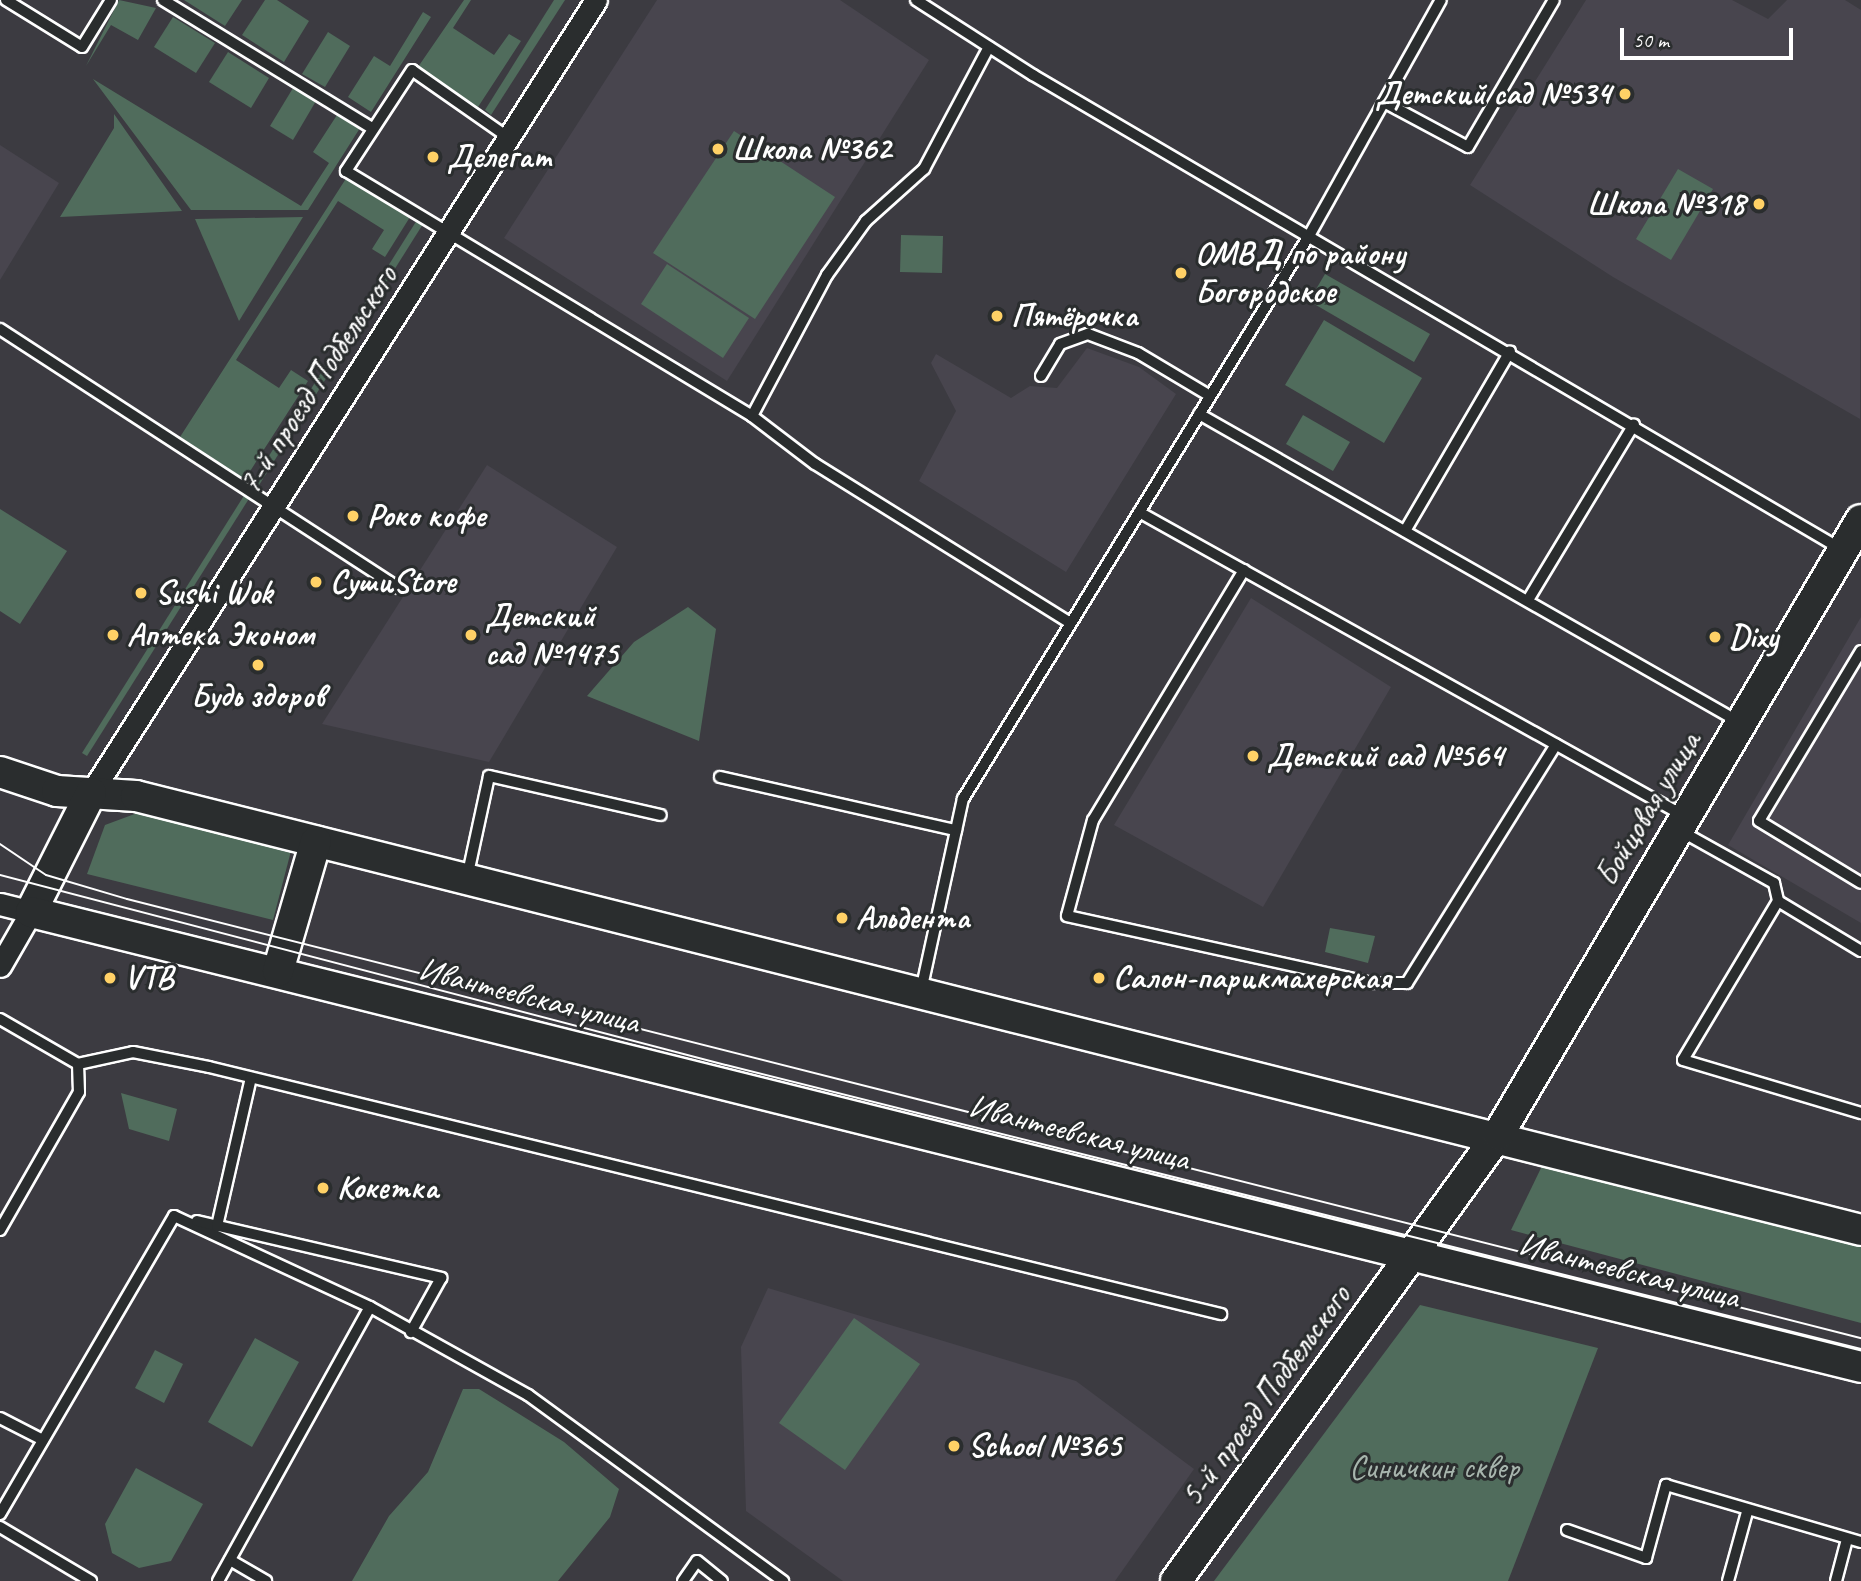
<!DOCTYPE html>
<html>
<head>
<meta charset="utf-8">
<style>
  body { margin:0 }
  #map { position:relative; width:1861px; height:1581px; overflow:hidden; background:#3c3b41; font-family:Caveat,sans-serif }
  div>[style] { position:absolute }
  .built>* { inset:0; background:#48454e }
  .green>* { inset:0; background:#506c5c }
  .roads { filter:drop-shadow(2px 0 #fff) drop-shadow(-2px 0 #fff) drop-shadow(0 2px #fff) drop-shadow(0 -2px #fff) }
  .lane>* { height:10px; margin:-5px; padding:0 5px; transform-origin:5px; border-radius:5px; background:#2a2d2e }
  .street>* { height:21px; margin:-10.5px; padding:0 10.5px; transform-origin:10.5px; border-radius:10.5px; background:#2a2d2e }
  .secondary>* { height:30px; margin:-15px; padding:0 15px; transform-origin:15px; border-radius:15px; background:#2a2d2e }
  .tram>* { height:2px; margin:-1px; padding:0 1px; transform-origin:1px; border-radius:1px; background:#fff }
  .dots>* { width:19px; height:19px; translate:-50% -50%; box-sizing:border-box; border:4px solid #2a2d2e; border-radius:50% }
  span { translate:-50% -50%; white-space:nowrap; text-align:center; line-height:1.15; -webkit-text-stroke:6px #2a2d2e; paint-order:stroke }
  .poi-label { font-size:33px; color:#fff; font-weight:700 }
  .right { translate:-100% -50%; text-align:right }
  .left { translate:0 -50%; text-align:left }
  .street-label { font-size:33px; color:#fff }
  .park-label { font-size:33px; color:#a8b6ae }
  .scale { position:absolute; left:1620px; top:28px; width:173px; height:32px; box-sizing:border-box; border:4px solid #fff; border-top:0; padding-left:9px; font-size:21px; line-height:24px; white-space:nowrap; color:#fff; -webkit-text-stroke:5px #2a2d2e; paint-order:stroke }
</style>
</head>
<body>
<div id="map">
  <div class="built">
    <div style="clip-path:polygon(657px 0,840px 0,929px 60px,727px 381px,504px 238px)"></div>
    <div style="clip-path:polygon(1586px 0,1732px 0,1768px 19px,1787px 0,1845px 0,1861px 10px,1860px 419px,1613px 277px,1470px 185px)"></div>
    <div style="clip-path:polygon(0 145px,59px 183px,0 280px)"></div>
    <div style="clip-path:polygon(1087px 348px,1139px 367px,1176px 394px,1066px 572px,919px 481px,956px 411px,931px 363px,936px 354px,1011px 398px,1030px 386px,1057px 388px)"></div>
    <div style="clip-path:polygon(487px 465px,617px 547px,489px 762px,322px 724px)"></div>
    <div style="clip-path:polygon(1251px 598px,1391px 687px,1263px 907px,1114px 825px)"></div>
    <div style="clip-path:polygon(1861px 617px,1861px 923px,1728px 845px)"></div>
    <div style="clip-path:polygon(768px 1288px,1076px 1381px,1194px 1469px,1115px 1581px,843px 1581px,746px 1511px,741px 1347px)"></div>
  </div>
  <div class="green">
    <div style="clip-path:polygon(119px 0,156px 8px,138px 40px,111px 25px,86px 66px)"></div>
    <div style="clip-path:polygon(184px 0,242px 0,225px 26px)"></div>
    <div style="clip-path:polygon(265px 0,277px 0,309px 21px,284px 62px,242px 35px)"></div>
    <div style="clip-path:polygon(464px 0,471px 0,453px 28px,494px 55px,509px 34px,521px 41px,478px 107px,418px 67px)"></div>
    <div style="clip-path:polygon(554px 0,565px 0,491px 115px,485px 110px)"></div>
    <div style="clip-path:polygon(423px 12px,431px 17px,371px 112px,348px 97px,374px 56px,390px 66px)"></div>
    <div style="clip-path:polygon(173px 17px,215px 43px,196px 73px,154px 47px)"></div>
    <div style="clip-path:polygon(328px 32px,350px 46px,325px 87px,302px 74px)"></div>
    <div style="clip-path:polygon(228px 52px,269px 78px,251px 108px,209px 82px)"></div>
    <div style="clip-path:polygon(93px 79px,301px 206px,329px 163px,313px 152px,337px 115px,360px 128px,308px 210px,191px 210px)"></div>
    <div style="clip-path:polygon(293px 88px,316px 101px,293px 140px,270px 126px)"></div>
    <div style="clip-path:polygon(114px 114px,182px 211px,60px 217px,114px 128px)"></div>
    <div style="clip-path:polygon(734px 131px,835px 197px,755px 319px,653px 253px)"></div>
    <div style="clip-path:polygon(1678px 169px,1713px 189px,1671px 260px,1636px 239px)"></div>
    <div style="clip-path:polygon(347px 177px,410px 217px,385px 257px,372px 249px,384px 230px,338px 201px,236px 360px,279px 388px,291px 370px,308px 381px,245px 479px,180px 437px)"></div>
    <div style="clip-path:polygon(303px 217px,239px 321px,195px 219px)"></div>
    <div style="clip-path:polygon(417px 220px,423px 224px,256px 490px,250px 486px)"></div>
    <div style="clip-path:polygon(901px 235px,943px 236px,942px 273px,900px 272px)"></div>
    <div style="clip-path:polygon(667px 264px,749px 318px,723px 358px,641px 304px)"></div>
    <div style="clip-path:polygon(1325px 274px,1430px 334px,1414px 362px,1309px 301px)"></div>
    <div style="clip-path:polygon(1324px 320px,1422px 378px,1384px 443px,1285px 385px)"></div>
    <div style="clip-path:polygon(1303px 415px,1350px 442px,1333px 471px,1286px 444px)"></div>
    <div style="clip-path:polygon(245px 494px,250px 497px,87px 756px,82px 753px)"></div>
    <div style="clip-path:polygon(0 509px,67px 551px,20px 624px,0 611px)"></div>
    <div style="clip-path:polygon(688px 607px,716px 629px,699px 741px,587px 696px,634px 642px)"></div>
    <div style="clip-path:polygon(140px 812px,291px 851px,273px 920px,87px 874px,105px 825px)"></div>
    <div style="clip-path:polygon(1330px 928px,1375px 936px,1368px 963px,1325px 952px)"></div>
    <div style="clip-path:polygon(121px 1093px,177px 1109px,169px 1141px,129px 1129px)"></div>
    <div style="clip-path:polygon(1542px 1166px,1861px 1247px,1861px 1323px,1511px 1230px)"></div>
    <div style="clip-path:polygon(1420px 1305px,1598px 1348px,1508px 1581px,1214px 1581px)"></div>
    <div style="clip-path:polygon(854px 1318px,920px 1364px,845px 1470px,779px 1423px)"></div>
    <div style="clip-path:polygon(255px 1338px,299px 1362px,252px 1447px,208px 1422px)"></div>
    <div style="clip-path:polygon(155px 1350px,183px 1364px,164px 1403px,135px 1388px)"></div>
    <div style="clip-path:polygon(463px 1389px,479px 1389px,564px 1442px,619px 1489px,610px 1517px,558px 1581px,352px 1581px,389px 1516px,428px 1472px)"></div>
    <div style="clip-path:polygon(136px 1468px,203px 1504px,171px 1561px,139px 1568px,112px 1553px,105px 1524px)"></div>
  </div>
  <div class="roads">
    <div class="lane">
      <div style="left:6px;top:0;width:89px;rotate:31.7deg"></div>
      <div style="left:82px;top:47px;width:55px;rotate:-58.3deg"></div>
      <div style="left:163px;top:0;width:245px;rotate:31.5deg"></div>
      <div style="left:916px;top:0;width:139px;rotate:32.7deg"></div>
      <div style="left:1033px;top:75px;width:937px;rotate:30.4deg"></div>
      <div style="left:1384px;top:102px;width:95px;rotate:28.2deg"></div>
      <div style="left:1468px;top:147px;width:170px;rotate:-59.7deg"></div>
      <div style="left:509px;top:138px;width:118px;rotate:-145deg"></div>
      <div style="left:412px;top:70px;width:121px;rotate:123.2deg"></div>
      <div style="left:346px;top:171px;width:474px;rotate:31.1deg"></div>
      <div style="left:752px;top:416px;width:160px;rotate:-62deg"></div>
      <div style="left:827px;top:275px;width:67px;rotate:-54.2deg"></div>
      <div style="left:866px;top:221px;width:78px;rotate:-41.9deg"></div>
      <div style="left:924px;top:169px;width:138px;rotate:-62deg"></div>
      <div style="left:0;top:329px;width:476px;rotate:33deg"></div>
      <div style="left:1041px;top:376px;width:37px;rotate:-59deg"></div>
      <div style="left:1060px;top:344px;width:30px;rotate:-20deg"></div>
      <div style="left:1088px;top:334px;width:53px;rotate:20.8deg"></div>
      <div style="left:1138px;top:353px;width:84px;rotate:30.8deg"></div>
      <div style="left:1199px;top:414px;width:624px;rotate:29.69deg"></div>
      <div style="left:752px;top:416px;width:79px;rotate:37.3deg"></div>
      <div style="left:815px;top:464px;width:301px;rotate:31.9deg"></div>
      <div style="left:1139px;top:512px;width:624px;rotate:29.15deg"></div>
      <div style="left:1405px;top:531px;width:208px;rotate:-59.7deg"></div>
      <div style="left:1244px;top:570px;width:292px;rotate:121.1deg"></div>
      <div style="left:1093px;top:820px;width:99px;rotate:105.2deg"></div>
      <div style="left:1067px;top:916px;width:313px;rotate:12.4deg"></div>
      <div style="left:1373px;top:983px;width:34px"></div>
      <div style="left:1407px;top:983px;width:281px;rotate:-58deg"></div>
      <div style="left:1528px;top:600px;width:205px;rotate:-58.9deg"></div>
      <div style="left:1861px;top:651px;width:198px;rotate:121deg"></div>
      <div style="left:1759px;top:821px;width:119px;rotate:31.3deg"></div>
      <div style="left:720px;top:777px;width:242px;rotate:12.7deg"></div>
      <div style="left:1679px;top:830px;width:109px;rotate:29.2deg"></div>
      <div style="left:1774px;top:883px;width:18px;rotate:77deg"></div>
      <div style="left:1778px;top:901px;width:97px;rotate:31.1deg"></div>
      <div style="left:467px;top:878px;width:104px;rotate:-77.8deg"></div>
      <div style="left:489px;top:776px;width:176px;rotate:12.8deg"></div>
      <div style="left:1778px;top:901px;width:185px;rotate:120.9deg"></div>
      <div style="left:1683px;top:1060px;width:186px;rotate:16.6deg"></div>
      <div style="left:921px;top:991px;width:197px;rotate:-77.7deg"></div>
      <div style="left:963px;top:799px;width:663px;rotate:-58.44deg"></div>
      <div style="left:1310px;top:234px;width:268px;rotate:-60.8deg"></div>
      <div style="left:0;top:1019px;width:90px;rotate:30deg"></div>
      <div style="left:78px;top:1064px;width:28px;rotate:88deg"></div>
      <div style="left:79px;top:1092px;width:159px;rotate:119.8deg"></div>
      <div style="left:78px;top:1064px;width:56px;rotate:-12.3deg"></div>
      <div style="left:133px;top:1052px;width:77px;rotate:11.2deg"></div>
      <div style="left:209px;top:1067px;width:1042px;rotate:13.72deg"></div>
      <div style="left:174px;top:1216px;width:216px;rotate:24.9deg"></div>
      <div style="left:370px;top:1307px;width:181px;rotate:29.1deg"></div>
      <div style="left:528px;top:1395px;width:316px;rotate:36.1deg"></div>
      <div style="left:197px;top:1221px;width:251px;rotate:13.1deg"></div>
      <div style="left:441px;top:1278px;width:62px;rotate:119.1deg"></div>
      <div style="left:217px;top:1226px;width:152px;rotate:-77.1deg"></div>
      <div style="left:0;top:1418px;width:48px;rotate:27.1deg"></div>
      <div style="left:0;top:1514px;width:345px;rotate:-59.7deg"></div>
      <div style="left:0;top:1527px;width:106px;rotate:30.7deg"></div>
      <div style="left:1567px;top:1530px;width:84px;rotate:19.5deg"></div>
      <div style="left:1646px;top:1558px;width:76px;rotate:-74.7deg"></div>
      <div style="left:1666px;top:1485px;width:203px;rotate:16.3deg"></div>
      <div style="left:230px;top:1560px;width:42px;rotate:30.3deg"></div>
      <div style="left:218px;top:1581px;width:313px;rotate:-61deg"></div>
      <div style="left:683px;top:1581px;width:24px;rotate:-55deg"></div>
      <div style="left:697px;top:1561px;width:32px;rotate:39deg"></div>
      <div style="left:1728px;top:1581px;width:72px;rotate:-74.6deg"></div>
      <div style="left:1836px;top:1581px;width:43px;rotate:-75.3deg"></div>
    </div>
    <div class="street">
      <div style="left:91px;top:793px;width:940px;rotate:-57.51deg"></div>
      <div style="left:0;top:904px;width:32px;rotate:14deg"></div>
      <div style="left:31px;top:912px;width:62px;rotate:119.9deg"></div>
    </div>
    <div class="secondary">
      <div style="left:0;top:772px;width:60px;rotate:18.4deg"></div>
      <div style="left:57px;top:791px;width:79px;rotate:3.6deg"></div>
      <div style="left:136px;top:796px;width:1779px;rotate:14.12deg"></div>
      <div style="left:91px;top:793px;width:133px;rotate:116.8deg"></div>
      <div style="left:31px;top:912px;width:1886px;rotate:13.96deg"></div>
      <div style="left:278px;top:971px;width:135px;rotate:-73.7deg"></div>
      <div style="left:1176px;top:1581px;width:550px;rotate:-54.17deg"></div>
      <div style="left:1498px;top:1135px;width:714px;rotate:-59.45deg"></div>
    </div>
  </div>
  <div class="tram">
    <div style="left:0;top:844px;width:55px;rotate:34deg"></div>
    <div style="left:46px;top:875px;width:84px;rotate:16.5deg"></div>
    <div style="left:127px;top:899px;width:1789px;rotate:14.21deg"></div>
    <div style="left:0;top:875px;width:750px;rotate:14.67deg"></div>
    <div style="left:726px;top:1065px;width:1170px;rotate:14.05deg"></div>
  </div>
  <div class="dots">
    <div style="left:1625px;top:94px;background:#ffd166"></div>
    <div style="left:718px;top:149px;background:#ffd166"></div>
    <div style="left:433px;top:157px;background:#ffd166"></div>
    <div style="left:1759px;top:204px;background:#ffd166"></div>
    <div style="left:1181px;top:273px;background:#ffd166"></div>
    <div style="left:997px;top:316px;background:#ffd166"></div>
    <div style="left:353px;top:516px;background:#ffd166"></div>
    <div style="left:316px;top:582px;background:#ffd166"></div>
    <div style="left:141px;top:593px;background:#ffd166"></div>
    <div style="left:113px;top:635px;background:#ffd166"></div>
    <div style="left:471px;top:635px;background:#ffd166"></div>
    <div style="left:1715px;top:637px;background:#ffd166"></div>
    <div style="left:258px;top:665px;background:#ffd166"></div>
    <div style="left:1253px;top:756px;background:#ffd166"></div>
    <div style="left:842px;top:918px;background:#ffd166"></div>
    <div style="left:110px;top:978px;background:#ffd166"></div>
    <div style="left:1099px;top:978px;background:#ffd166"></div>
    <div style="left:323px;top:1188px;background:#ffd166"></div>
    <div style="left:954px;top:1446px;background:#ffd166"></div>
  </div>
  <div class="poi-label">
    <span class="right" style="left:1611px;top:94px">Детский сад №534</span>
    <span class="left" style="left:732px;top:149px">Школа №362</span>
    <span class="left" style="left:447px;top:157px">Делегат</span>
    <span class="right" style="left:1745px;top:204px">Школа №318</span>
    <span class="left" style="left:1195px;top:273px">ОМВД по району<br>Богородское</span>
    <span class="left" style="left:1011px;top:316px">Пятёрочка</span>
    <span class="left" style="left:367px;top:516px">Роко кофе</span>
    <span class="left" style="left:330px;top:582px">СушиStore</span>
    <span class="left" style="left:155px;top:593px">Sushi Wok</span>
    <span class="left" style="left:485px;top:635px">Детский<br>сад №1475</span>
    <span class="left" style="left:127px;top:635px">Аптека Эконом</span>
    <span class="left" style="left:1729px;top:637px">Dixy</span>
    <span style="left:258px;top:696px">Будь здоров</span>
    <span class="left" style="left:1267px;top:756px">Детский сад №564</span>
    <span class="left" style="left:856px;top:918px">Альдента</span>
    <span class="left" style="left:124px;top:978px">VTB</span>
    <span class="left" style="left:1113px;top:978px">Салон-парикмахерская</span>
    <span class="left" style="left:337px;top:1188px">Кокетка</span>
    <span class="left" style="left:968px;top:1446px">School №365</span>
  </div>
  <div class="street-label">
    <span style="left:318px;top:380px;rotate:-57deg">7-й проезд Подбельского</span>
    <span style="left:1648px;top:809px;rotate:-59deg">Бойцовая улица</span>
    <span style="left:529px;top:996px;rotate:14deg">Ивантеевская улица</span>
    <span style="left:1079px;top:1133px;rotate:14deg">Ивантеевская улица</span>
    <span style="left:1629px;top:1271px;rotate:14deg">Ивантеевская улица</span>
    <span style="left:1266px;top:1396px;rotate:-54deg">5-й проезд Подбельского</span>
  </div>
  <div class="park-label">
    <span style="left:1434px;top:1468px">Синичкин сквер</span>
  </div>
  <div class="scale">50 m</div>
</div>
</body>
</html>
